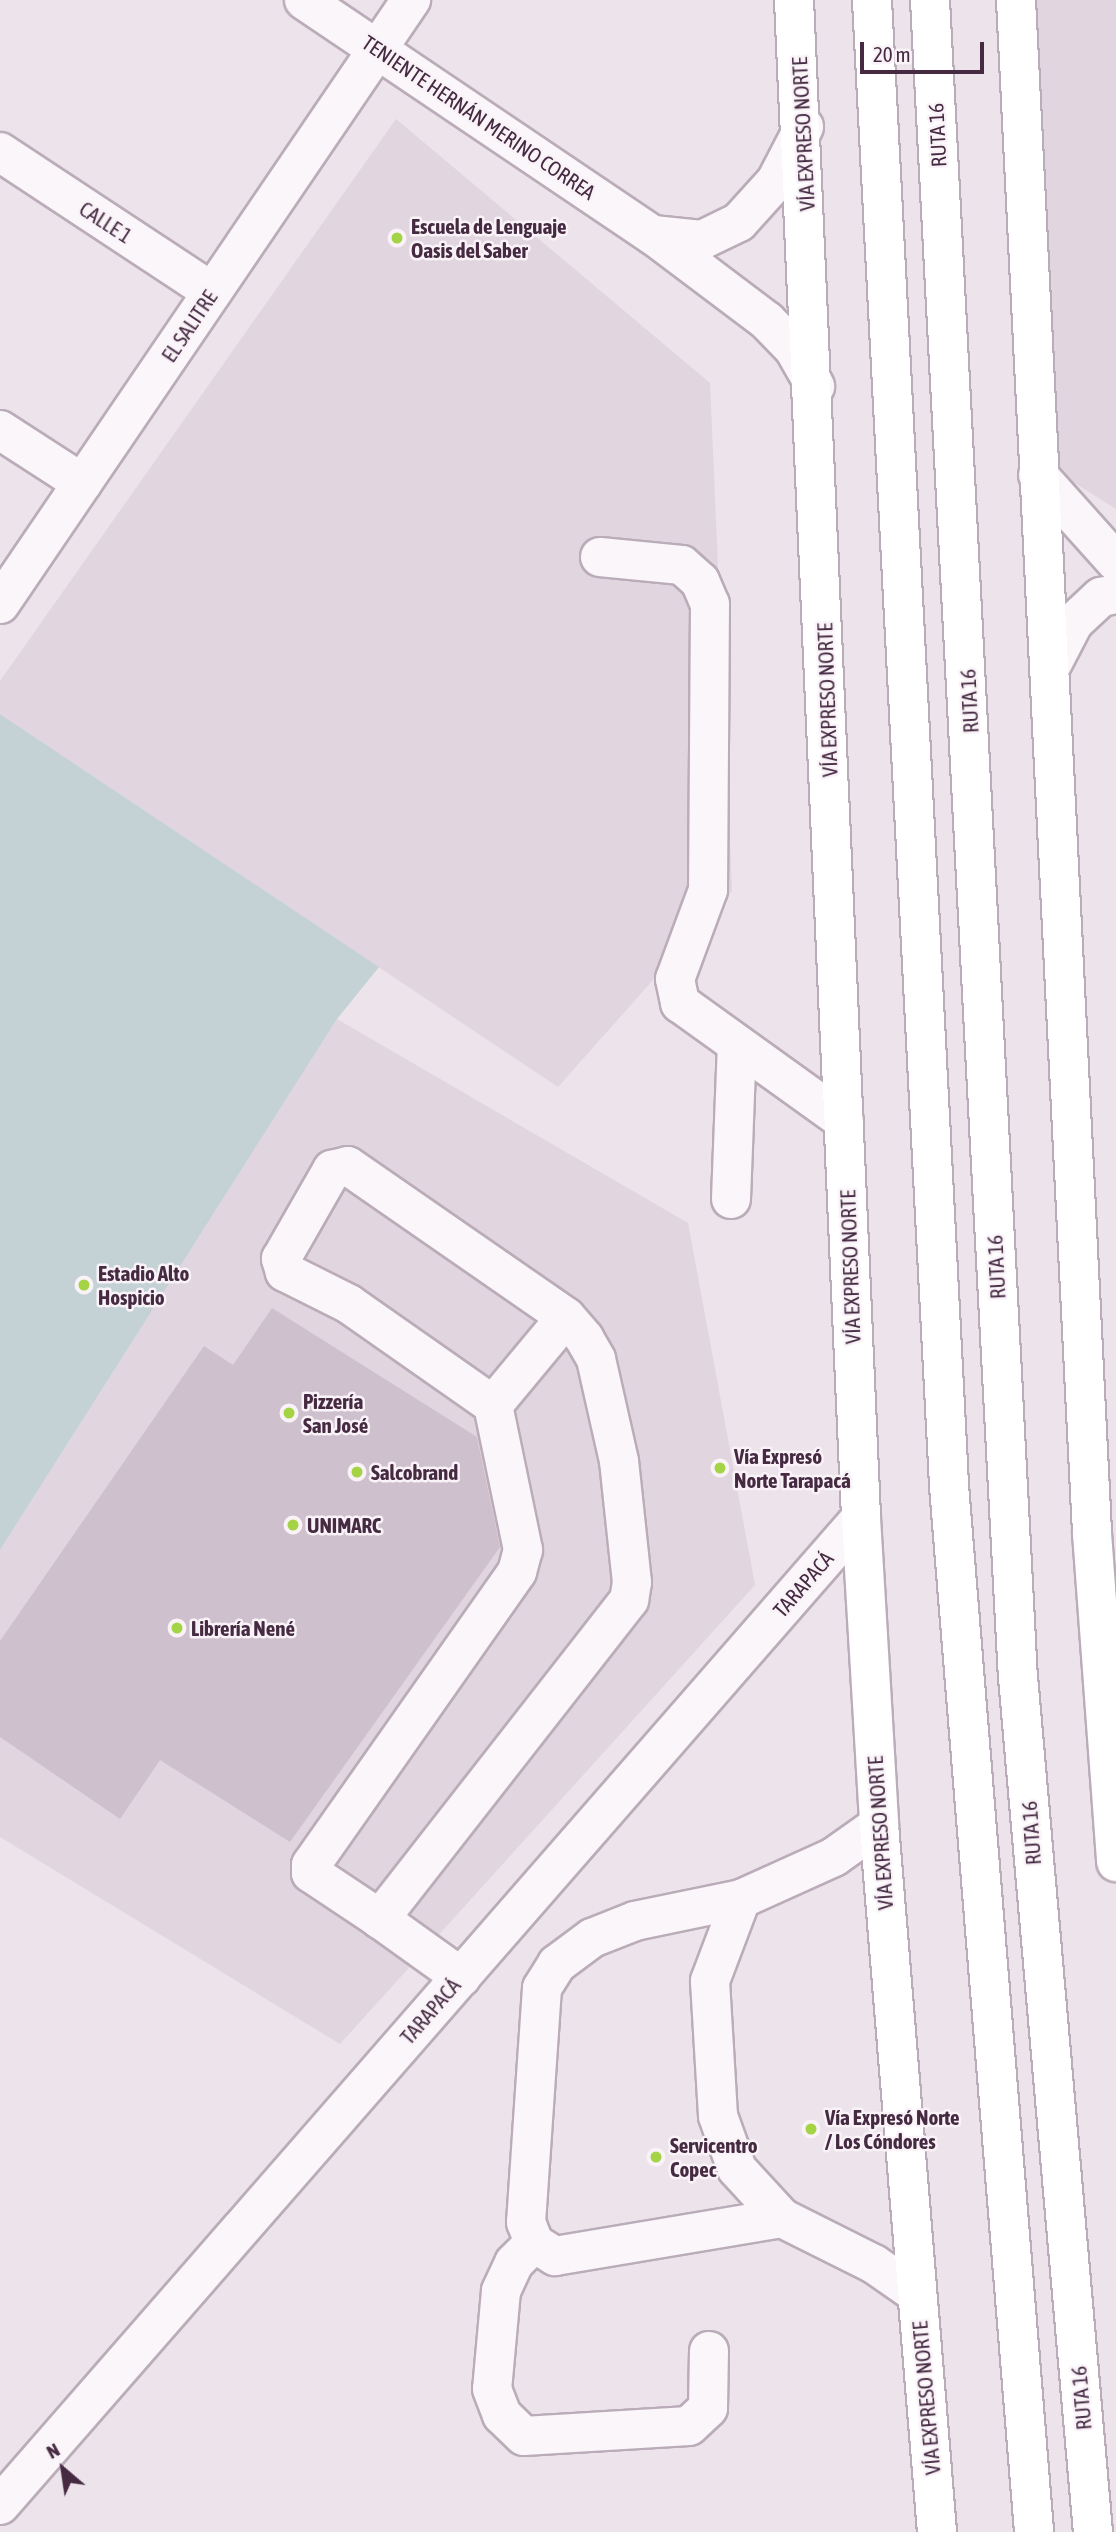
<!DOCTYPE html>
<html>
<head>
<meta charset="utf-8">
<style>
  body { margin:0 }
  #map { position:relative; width:1116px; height:2532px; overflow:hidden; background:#ece3eb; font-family:"Asap Condensed",sans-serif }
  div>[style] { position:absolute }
  .built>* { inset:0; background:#e1d5e0 }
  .green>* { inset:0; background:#c4d2d6 }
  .building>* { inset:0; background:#cfc0cd }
  .roads { filter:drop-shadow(2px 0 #baacb8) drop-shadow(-2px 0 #baacb8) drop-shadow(0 2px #baacb8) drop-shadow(0 -2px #baacb8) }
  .minor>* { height:38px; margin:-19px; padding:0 19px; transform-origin:19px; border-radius:19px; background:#faf6f9 }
  .major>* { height:38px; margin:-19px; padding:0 19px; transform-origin:19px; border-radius:19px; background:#fff }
  .highway>* { height:38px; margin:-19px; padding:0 19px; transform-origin:19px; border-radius:19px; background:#fff }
  .dots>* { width:19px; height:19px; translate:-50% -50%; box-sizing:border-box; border:4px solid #f9f3f8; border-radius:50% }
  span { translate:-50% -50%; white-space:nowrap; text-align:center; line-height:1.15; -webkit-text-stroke:5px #f9f3f8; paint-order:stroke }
  .street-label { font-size:21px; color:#452a42 }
  .poi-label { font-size:21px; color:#452a42; font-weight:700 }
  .left { translate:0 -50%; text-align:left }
  .north { position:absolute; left:28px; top:2434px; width:70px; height:70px; -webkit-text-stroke:5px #f9f3f8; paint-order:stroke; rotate:331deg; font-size:19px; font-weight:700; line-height:28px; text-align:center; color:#452a42 }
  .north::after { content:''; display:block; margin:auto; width:24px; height:32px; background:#452a42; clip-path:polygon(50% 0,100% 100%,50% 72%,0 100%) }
  .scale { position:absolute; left:860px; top:42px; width:124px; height:32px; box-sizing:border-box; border:4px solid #452a42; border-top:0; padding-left:9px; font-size:21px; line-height:24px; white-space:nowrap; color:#452a42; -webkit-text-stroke:5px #f9f3f8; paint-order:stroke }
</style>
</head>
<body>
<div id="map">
  <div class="built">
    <div style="clip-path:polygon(1031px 0,1116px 0,1116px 509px,1059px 473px)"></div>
    <div style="clip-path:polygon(396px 119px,710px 383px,732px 891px,558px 1087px,0 714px,0 681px)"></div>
    <div style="clip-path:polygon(337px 1019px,688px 1223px,755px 1585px,340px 2044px,0 1837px,0 1550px)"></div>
  </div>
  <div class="green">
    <div style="clip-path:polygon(0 714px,379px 967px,337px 1019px,0 1550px)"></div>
  </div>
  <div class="building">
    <div style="clip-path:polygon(272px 1308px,477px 1437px,500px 1547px,290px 1842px,160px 1760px,120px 1819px,0 1737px,0 1641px,204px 1346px,233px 1365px)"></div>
  </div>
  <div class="roads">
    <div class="minor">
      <div style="left:304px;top:0;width:421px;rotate:34deg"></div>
      <div style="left:653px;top:235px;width:143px;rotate:37deg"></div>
      <div style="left:767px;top:321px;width:39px;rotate:46deg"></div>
      <div style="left:794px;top:349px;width:43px;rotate:60.4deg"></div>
      <div style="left:0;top:152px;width:254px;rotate:33.4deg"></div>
      <div style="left:653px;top:235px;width:49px;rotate:5.8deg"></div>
      <div style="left:702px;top:240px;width:41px;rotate:-25.9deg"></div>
      <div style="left:739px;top:222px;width:55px;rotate:-47.9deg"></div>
      <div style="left:776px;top:181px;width:61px;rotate:-62.6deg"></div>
      <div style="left:0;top:430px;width:98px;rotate:32.9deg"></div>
      <div style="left:1038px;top:475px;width:117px;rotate:48.1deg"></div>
      <div style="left:600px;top:557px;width:82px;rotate:5.6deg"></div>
      <div style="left:682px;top:565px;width:24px;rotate:42deg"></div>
      <div style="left:700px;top:581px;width:25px;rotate:67deg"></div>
      <div style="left:710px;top:604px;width:286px;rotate:90.4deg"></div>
      <div style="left:708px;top:890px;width:95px;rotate:110.3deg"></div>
      <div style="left:675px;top:979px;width:25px;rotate:78deg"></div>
      <div style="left:680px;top:1003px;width:202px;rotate:35.7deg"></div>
      <div style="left:0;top:604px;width:731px;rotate:-55.77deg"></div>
      <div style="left:1049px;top:670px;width:54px;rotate:-62.5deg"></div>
      <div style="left:1074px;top:622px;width:37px;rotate:-43deg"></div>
      <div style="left:1101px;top:597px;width:15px;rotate:-11deg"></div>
      <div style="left:348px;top:1166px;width:265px;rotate:34.7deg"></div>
      <div style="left:566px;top:1317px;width:28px;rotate:49deg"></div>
      <div style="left:584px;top:1338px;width:24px;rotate:60deg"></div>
      <div style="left:596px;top:1359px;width:105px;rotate:77.3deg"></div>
      <div style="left:619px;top:1461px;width:122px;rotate:83.9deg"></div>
      <div style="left:632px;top:1582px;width:18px;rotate:99deg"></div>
      <div style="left:629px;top:1600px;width:405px;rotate:128deg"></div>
      <div style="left:380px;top:1919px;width:83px;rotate:-146.3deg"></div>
      <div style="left:311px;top:1873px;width:8px;rotate:-90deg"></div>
      <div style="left:311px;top:1865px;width:358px;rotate:-54.9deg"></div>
      <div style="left:517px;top:1572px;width:23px;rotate:-75deg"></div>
      <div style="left:523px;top:1550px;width:148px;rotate:-101.7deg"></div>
      <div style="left:493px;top:1405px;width:176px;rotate:-145deg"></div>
      <div style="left:349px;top:1304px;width:72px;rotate:-153.4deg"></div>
      <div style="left:285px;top:1272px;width:14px;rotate:-107deg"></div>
      <div style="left:281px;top:1259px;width:103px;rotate:-60.2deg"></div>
      <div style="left:332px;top:1170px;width:16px;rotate:-14deg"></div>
      <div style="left:731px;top:1199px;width:154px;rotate:-87.8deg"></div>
      <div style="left:493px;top:1405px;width:114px;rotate:-50.3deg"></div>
      <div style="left:879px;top:1825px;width:55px;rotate:144.6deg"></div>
      <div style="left:834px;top:1857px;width:102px;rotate:155.7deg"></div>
      <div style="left:741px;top:1899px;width:88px;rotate:110.7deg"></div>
      <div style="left:710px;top:1981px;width:135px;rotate:86.6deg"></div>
      <div style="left:718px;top:2116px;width:56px;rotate:70.3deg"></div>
      <div style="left:737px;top:2169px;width:67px;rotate:47.4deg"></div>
      <div style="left:782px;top:2218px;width:103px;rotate:26.6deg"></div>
      <div style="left:874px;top:2264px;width:52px;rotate:34.9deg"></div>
      <div style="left:741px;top:1899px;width:108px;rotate:168.3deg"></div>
      <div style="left:635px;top:1921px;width:46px;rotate:158.4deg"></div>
      <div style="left:592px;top:1938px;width:44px;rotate:143.4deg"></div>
      <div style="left:557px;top:1964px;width:28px;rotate:122deg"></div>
      <div style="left:542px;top:1988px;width:235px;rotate:93.9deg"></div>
      <div style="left:526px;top:2222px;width:22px;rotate:69deg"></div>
      <div style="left:534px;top:2243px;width:25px;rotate:32deg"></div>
      <div style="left:555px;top:2256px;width:230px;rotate:-9.5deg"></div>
      <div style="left:380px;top:1919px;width:100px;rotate:35.6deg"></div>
      <div style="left:534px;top:2243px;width:28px;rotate:135deg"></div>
      <div style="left:514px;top:2263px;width:31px;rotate:115deg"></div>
      <div style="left:501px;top:2291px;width:98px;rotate:95.2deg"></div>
      <div style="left:492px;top:2389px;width:28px;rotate:69deg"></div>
      <div style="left:502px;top:2415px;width:30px;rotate:44deg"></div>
      <div style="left:524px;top:2436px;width:165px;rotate:-3.5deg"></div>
      <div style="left:689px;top:2426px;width:26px;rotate:-43deg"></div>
      <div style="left:708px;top:2408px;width:57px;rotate:-89deg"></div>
      <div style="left:0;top:2505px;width:1310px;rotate:-48.9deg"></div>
    </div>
    <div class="major">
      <div style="left:794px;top:0;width:1519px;rotate:87.47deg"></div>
      <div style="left:861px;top:1518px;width:308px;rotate:86.6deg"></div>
      <div style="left:879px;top:1825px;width:709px;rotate:85.31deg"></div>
      <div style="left:1016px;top:0;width:1535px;rotate:87.16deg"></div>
      <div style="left:1092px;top:1533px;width:330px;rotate:85.8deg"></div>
    </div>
    <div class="highway">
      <div style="left:872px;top:0;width:1488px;rotate:87.03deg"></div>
      <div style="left:949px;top:1486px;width:1049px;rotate:85.35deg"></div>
      <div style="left:930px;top:0;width:1679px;rotate:87deg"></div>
      <div style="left:1018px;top:1677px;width:858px;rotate:84.99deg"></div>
    </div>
  </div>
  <div class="dots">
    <div style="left:397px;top:238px;background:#a4d346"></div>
    <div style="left:84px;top:1285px;background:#a4d346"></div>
    <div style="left:289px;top:1413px;background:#a4d346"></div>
    <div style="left:720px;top:1468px;background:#a4d346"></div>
    <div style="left:357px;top:1472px;background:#a4d346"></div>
    <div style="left:293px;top:1525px;background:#a4d346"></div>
    <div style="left:177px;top:1628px;background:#a4d346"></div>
    <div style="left:811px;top:2129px;background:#a4d346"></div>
    <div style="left:656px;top:2157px;background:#a4d346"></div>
  </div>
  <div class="street-label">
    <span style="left:479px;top:117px;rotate:34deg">TENIENTE HERNÁN MERINO CORREA</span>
    <span style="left:803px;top:134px;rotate:-93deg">VÍA EXPRESO NORTE</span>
    <span style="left:937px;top:135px;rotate:-93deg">RUTA 16</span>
    <span style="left:106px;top:222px;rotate:33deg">CALLE 1</span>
    <span style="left:189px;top:326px;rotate:-56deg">EL SALITRE</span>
    <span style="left:827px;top:700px;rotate:-92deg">VÍA EXPRESO NORTE</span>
    <span style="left:969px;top:701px;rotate:-93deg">RUTA 16</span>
    <span style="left:850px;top:1267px;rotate:-92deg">VÍA EXPRESO NORTE</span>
    <span style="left:996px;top:1267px;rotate:-93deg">RUTA 16</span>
    <span style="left:803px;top:1584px;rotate:-49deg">TARAPACÁ</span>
    <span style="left:880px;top:1833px;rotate:-94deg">VÍA EXPRESO NORTE</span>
    <span style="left:1031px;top:1833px;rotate:-94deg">RUTA 16</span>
    <span style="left:430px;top:2011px;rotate:-49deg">TARAPACÁ</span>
    <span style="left:926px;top:2398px;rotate:-95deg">VÍA EXPRESO NORTE</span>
    <span style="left:1081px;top:2398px;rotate:-95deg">RUTA 16</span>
  </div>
  <div class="poi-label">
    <span class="left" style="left:411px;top:238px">Escuela de Lenguaje<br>Oasis del Saber</span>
    <span class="left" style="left:98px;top:1285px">Estadio Alto<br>Hospicio</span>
    <span class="left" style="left:303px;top:1413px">Pizzería<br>San José</span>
    <span class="left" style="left:734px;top:1468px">Vía Expresó<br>Norte Tarapacá</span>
    <span class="left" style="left:371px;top:1472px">Salcobrand</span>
    <span class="left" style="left:307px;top:1525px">UNIMARC</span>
    <span class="left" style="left:191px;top:1628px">Librería Nené</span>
    <span class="left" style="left:825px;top:2129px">Vía Expresó Norte<br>/ Los Cóndores</span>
    <span class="left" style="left:670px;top:2157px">Servicentro<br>Copec</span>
  </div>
  <div class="north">N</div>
  <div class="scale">20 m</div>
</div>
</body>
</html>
